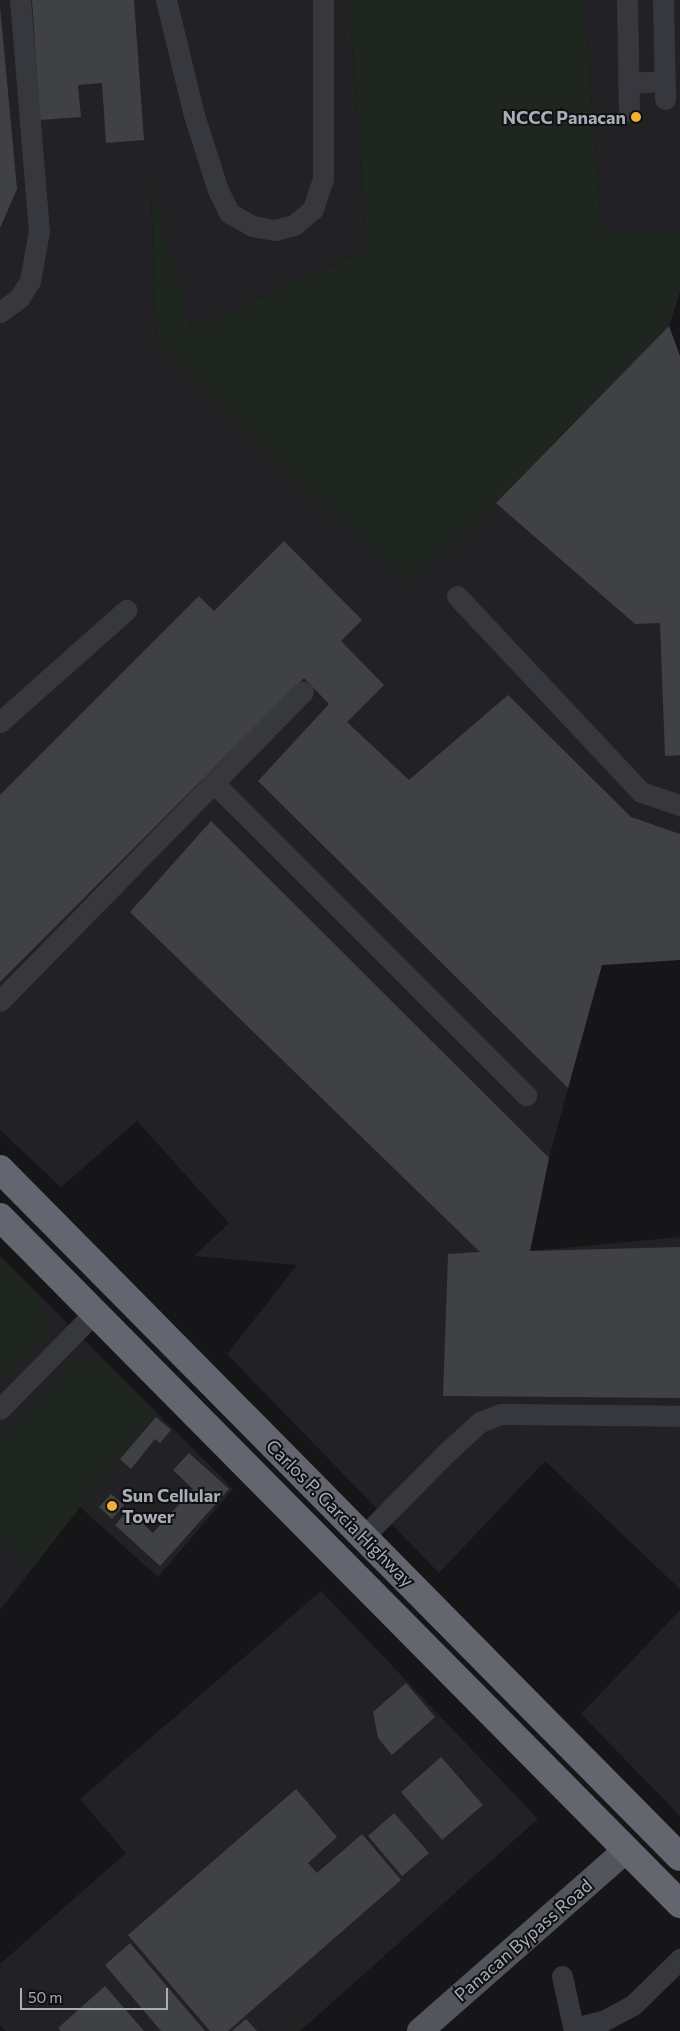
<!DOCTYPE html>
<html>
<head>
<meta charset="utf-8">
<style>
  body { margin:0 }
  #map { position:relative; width:680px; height:2031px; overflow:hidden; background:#161618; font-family:Commissioner,sans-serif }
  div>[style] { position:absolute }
  .built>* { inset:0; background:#222225 }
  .green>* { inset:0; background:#1e261f }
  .building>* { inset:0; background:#404145 }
  .minor>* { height:21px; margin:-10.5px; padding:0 10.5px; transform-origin:10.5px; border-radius:10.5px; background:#37383d }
  .major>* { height:26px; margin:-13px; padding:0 13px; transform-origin:13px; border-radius:13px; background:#53555c }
  .highway>* { height:28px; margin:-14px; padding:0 14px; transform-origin:14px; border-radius:14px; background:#63666e }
  .dots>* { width:14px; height:14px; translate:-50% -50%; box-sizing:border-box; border:2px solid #111113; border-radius:50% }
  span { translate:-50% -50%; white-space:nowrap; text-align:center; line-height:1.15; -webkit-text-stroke:4px #111113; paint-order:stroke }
  .poi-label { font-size:18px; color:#a8adb8; font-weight:700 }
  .right { translate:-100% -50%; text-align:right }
  .left { translate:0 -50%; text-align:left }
  .street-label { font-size:18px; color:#a8adb8 }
  .scale { position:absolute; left:20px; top:1988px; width:148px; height:22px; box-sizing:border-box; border:2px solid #a8adb8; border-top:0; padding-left:6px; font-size:15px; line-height:18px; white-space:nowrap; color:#a8adb8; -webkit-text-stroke:4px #111113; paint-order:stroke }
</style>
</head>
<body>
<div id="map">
  <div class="built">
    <div style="clip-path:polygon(0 0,349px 0,367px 250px,191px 329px,151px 189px,156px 344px,407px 581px,496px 503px,669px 326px,680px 356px,680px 960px,602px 965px,549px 1158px,530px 1251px,680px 1237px,680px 1589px,545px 1461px,439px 1573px,227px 1354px,297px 1265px,194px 1256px,229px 1223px,137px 1121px,61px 1187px,0 1130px)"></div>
    <div style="clip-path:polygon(584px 0,680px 0,680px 234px,602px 235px)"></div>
    <div style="clip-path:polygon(0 1256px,233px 1489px,158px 1577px,80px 1507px,0 1610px)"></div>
    <div style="clip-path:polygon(321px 1591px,538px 1819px,300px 2031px,6px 2031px,0 2025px,0 1964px,126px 1853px,80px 1799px)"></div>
    <div style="clip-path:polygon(680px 1610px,680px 1816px,581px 1714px)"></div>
  </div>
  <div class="green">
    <div style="clip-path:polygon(349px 0,584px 0,602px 234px,680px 234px,680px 292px,669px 326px,496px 503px,407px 581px,156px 344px,151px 186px,191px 329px,367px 250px)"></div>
    <div style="clip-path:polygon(0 1256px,41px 1298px,46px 1334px,0 1381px)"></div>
    <div style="clip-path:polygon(74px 1362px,105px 1362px,154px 1413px,33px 1567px,0 1535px,0 1440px)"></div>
  </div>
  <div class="building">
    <div style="clip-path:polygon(32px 0,134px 0,144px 140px,106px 143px,102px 83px,78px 85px,81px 117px,40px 120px)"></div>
    <div style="clip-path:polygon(0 6px,17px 189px,0 228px)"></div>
    <div style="clip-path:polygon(669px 326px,680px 356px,680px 755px,665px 756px,660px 623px,635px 624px,496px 503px)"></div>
    <div style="clip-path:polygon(284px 541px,362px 620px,341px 641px,384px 685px,347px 722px,409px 780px,508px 695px,631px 817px,680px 834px,680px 960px,602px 965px,568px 1088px,258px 781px,329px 704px,304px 678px,0 982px,0 795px,199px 596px,214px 611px)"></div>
    <div style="clip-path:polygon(211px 821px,549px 1158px,530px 1251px,680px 1247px,680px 1398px,443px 1396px,448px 1254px,480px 1252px,130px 912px)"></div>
    <div style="clip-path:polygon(156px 1417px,171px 1430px,160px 1443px,155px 1439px,131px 1469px,120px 1459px)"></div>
    <div style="clip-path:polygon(189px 1453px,229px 1489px,160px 1566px,115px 1525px,128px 1510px,153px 1533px,193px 1489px,173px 1470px)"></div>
    <div style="clip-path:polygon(111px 1494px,124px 1505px,112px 1519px,99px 1507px)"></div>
    <div style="clip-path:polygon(406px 1683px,435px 1717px,392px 1755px,378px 1738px,373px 1712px)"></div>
    <div style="clip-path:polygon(441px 1757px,483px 1805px,442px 1840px,401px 1792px)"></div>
    <div style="clip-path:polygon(296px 1789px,337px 1837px,308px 1863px,317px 1873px,362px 1834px,401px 1880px,228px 2031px,210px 2031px,128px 1935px)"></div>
    <div style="clip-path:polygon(394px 1813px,429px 1853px,402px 1876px,368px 1836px)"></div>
    <div style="clip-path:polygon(130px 1943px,205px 2031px,161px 2031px,105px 1965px)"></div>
    <div style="clip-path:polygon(105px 1986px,144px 2031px,61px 2031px,58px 2028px)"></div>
    <div style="clip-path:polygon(246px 2019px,257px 2031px,232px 2031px)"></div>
  </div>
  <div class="minor">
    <div style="left:166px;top:0;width:118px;rotate:76.3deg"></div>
    <div style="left:194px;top:115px;width:79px;rotate:72.3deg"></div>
    <div style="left:218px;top:190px;width:25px;rotate:64deg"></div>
    <div style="left:229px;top:213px;width:26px;rotate:29deg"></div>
    <div style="left:252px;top:226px;width:23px;rotate:10deg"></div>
    <div style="left:275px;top:230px;width:20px;rotate:-15deg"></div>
    <div style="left:294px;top:225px;width:25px;rotate:-40deg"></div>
    <div style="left:313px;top:209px;width:32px;rotate:-72deg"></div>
    <div style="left:323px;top:179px;width:179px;rotate:-90deg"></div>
    <div style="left:627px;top:0;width:111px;rotate:89deg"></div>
    <div style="left:663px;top:0;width:99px;rotate:88.8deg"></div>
    <div style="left:628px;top:83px;width:37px;rotate:-3deg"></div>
    <div style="left:0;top:312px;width:24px;rotate:-36deg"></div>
    <div style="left:19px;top:298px;width:20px;rotate:-57deg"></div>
    <div style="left:30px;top:281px;width:51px;rotate:-79.8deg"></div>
    <div style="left:39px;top:231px;width:232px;rotate:-94.7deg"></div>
    <div style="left:457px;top:596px;width:269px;rotate:46.8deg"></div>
    <div style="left:641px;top:792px;width:41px;rotate:18.4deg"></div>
    <div style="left:0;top:722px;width:169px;rotate:-41.6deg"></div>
    <div style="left:213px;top:782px;width:443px;rotate:45deg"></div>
    <div style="left:0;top:1001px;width:433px;rotate:-45.6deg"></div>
    <div style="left:0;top:1409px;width:136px;rotate:-45.6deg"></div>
    <div style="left:363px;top:1537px;width:118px;rotate:-45.3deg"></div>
    <div style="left:446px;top:1453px;width:46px;rotate:-42.4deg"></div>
    <div style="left:480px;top:1422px;width:22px;rotate:-21deg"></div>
    <div style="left:501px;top:1414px;width:179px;rotate:0.6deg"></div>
    <div style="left:562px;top:1976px;width:56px;rotate:77.7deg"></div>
    <div style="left:574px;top:2028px;width:30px;rotate:-14deg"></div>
    <div style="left:603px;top:2021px;width:34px;rotate:-28deg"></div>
    <div style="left:633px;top:2005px;width:66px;rotate:-44.4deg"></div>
  </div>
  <div class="major">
    <div style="left:420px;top:2031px;width:274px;rotate:-41.3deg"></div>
  </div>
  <div class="highway">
    <div style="left:0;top:1169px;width:967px;rotate:45.34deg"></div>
    <div style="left:0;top:1217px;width:967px;rotate:45.29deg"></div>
  </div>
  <div class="dots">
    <div style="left:636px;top:117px;background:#f2b134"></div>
    <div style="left:112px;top:1506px;background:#f2b134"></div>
  </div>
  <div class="poi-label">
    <span class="right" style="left:626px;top:117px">NCCC Panacan</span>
    <span class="left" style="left:122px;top:1506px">Sun Cellular<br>Tower</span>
  </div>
  <div class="street-label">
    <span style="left:340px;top:1513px;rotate:45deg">Carlos P. Garcia Highway</span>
    <span style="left:523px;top:1940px;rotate:-41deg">Panacan Bypass Road</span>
  </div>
  <div class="scale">50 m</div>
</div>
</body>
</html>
